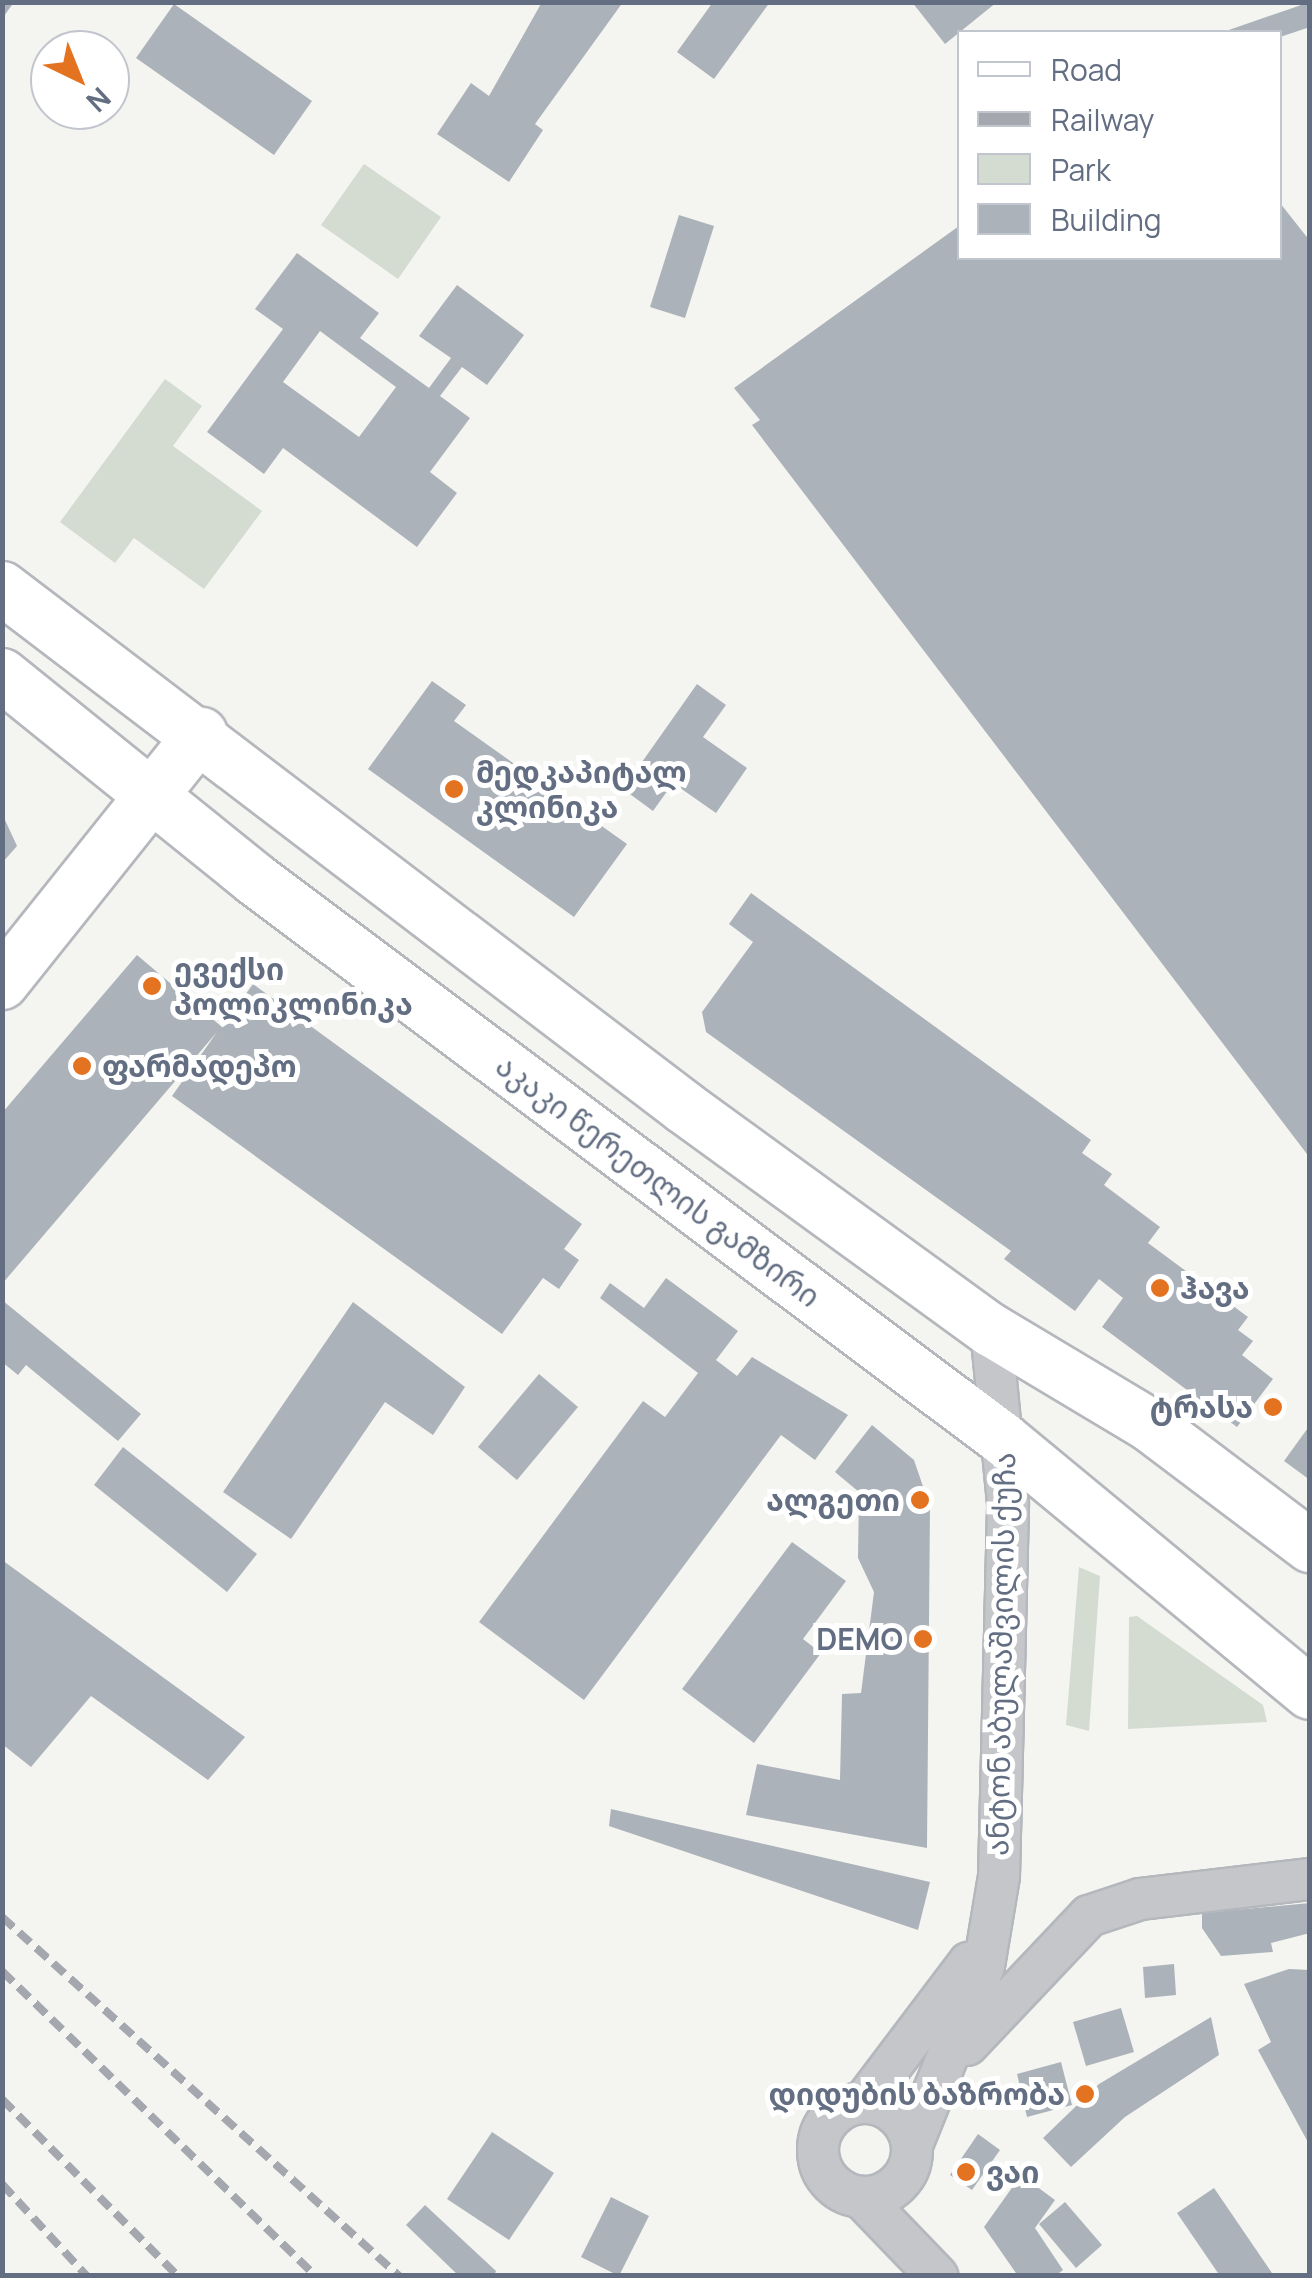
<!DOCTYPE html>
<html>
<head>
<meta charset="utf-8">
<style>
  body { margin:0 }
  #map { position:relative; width:1312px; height:2278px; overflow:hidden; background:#f4f5f0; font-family:Manrope,"Noto Sans Georgian",sans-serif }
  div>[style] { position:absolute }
  .green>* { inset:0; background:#d4dbd1 }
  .building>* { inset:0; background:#acb2b9 }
  .roads { filter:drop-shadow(2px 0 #b4b7bc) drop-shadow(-2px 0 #b4b7bc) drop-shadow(0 2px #b4b7bc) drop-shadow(0 -2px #b4b7bc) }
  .minor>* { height:40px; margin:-20px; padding:0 20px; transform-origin:20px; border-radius:20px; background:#c4c6ca }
  .minor>.ring { margin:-20px; padding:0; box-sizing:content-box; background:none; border:40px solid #c4c6ca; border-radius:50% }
  .major>* { height:52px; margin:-26px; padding:0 26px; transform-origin:26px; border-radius:26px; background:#fff }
  .rail>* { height:8px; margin-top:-4px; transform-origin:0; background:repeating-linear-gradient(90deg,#a4a7ae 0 15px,transparent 0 23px) }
  .dots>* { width:28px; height:28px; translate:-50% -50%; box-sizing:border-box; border:5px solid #fff; border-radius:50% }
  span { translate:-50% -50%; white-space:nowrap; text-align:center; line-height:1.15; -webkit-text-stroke:10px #fff; paint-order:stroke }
  .poi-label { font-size:30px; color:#636e82; font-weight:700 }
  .left { translate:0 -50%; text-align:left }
  .right { translate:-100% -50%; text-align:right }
  .street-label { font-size:30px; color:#636e82 }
  .frame { position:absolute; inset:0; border:5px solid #636e82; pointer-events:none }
  .legend { position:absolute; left:957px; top:30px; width:325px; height:230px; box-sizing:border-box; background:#fff; border:2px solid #c1c5cd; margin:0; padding:12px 18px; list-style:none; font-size:30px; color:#636e82 }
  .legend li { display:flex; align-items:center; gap:20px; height:50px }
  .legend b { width:50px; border:2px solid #c1c5cd }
  .north { position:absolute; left:30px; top:30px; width:100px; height:100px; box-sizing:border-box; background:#fff; border:2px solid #c1c5cd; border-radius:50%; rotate:137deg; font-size:28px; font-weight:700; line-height:40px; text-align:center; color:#636e82 }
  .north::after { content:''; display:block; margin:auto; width:35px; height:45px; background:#e47321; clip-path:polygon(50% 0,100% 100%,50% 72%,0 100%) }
</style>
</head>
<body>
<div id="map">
  <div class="green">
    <div style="clip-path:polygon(364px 164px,441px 217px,398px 279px,321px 225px)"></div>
    <div style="clip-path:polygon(165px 379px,202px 406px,173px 446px,262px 511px,204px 589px,134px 538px,115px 563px,60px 522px)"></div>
    <div style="clip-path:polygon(1079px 1567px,1100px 1576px,1089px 1731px,1066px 1725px)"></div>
    <div style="clip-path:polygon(1137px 1616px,1263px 1705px,1267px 1722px,1128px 1729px,1129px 1617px)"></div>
  </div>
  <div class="building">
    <div style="clip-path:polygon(2px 2px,14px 2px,2px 19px)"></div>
    <div style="clip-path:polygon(542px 2px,623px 2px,535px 124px,543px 130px,509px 182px,437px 134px,471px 83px,489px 96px)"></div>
    <div style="clip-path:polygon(713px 2px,770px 2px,714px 79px,677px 52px)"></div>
    <div style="clip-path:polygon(912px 2px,997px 2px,945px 44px)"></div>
    <div style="clip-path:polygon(1310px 2px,1310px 27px,1280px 37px,1223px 32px)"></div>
    <div style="clip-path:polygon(174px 4px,312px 101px,274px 155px,136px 58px)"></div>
    <div style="clip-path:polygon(1280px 203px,1310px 241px,1310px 1158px,752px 425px,760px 420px,734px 388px,959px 226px,959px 258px,1280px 258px)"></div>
    <div style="clip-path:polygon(679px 215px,714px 226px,685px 318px,650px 307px)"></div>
    <div style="clip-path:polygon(evenodd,297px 253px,379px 313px,360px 338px,429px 388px,451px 358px,419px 336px,457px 285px,524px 335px,487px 385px,462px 367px,440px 396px,470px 418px,430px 472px,457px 493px,417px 547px,283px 448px,264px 474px,207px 432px,283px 329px,255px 309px,297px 253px,320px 331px,396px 387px,359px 437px,283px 382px,320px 331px)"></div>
    <div style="clip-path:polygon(432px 681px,466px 705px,454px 721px,627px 844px,574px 917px,368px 769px)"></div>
    <div style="clip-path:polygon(697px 684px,726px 705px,703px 737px,747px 768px,716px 813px,673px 783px,653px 811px,623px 789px)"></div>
    <div style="clip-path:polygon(5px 820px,17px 846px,2px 863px,2px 820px)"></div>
    <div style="clip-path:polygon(751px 893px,1091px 1140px,1082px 1153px,1112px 1174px,1104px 1185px,1160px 1227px,1148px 1243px,1248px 1317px,1238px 1330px,1253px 1341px,1242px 1355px,1273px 1379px,1237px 1427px,1102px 1327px,1123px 1298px,1099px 1279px,1075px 1311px,1004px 1259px,1011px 1251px,706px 1032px,702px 1012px,753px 942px,729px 924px)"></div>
    <div style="clip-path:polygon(137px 955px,222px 1027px,253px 984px,582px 1224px,564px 1249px,579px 1260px,559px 1289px,543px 1278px,502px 1334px,172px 1096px,217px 1032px,2px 1284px,2px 1113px)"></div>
    <div style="clip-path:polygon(666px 1278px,738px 1331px,716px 1360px,737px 1376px,752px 1357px,848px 1415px,815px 1460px,781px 1435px,584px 1700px,479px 1622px,643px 1401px,665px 1417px,698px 1373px,600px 1298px,610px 1283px,644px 1308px)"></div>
    <div style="clip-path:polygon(2px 1300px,141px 1414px,118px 1441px,26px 1365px,18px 1375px,2px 1362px)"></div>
    <div style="clip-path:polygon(353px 1302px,465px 1387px,433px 1435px,385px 1402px,291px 1539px,223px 1492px)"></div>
    <div style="clip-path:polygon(539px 1374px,578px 1407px,517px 1480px,478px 1447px)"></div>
    <div style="clip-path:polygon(872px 1425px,914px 1460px,930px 1507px,927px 1848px,746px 1815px,757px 1764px,840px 1780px,842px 1694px,861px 1693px,874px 1592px,858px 1558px,859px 1492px,835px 1472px)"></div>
    <div style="clip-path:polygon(1310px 1425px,1310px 1480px,1284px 1461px)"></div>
    <div style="clip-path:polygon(123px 1447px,257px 1554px,227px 1592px,94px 1485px)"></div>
    <div style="clip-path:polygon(792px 1542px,846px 1581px,803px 1639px,821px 1653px,754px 1743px,682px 1689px)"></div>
    <div style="clip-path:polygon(2px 1560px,245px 1737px,208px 1780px,91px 1696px,31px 1767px,2px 1744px)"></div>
    <div style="clip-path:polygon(611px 1809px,930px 1882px,918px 1930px,609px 1826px)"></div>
    <div style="clip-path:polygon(1310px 1903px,1310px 1933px,1271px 1943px,1273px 1952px,1221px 1956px,1202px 1928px,1202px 1913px)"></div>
    <div style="clip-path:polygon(1174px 1964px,1176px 1995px,1145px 1998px,1143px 1967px)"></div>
    <div style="clip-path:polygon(1289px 1969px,1310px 1970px,1310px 2146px,1258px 2050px,1271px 2042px,1244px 1984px)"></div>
    <div style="clip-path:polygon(1121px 2008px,1134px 2052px,1086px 2066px,1073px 2022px)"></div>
    <div style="clip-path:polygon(1211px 2017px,1219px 2055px,1125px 2117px,1071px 2167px,1043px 2138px,1099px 2084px)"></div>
    <div style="clip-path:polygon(1061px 2062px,1072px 2105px,1027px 2117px,1017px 2074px)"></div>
    <div style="clip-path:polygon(492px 2132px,554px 2173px,509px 2240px,447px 2199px)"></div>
    <div style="clip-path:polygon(978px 2134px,1000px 2150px,972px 2190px,950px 2175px)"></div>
    <div style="clip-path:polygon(1021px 2175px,1055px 2200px,1035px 2228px,1063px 2270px,1055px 2276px,1018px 2276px,984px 2227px)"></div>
    <div style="clip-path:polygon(1214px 2188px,1274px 2276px,1220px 2276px,1177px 2213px)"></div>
    <div style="clip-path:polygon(611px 2197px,649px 2216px,619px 2276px,581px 2257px)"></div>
    <div style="clip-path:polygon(1065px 2202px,1102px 2245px,1076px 2268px,1039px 2224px)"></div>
    <div style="clip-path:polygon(425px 2205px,496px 2271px,494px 2276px,459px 2276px,406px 2225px)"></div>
  </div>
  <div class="roads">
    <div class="minor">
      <div style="left:967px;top:2045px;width:178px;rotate:-46.6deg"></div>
      <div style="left:1089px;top:1916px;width:54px;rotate:-18.4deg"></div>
      <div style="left:1140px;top:1899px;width:171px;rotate:-6.7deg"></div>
      <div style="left:863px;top:2103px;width:176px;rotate:-52.9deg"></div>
      <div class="ring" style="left:818px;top:2103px;width:54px;height:54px"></div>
      <div style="left:912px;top:2145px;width:193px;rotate:-68.1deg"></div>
      <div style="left:984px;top:1966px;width:91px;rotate:-80.5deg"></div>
      <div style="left:999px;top:1876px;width:373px;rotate:-88.6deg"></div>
      <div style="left:1008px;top:1503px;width:174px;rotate:-95.6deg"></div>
      <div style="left:861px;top:2197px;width:110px;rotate:46.1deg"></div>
    </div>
    <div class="major">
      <div style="left:2px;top:588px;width:858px;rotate:37.28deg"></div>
      <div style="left:685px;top:1108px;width:378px;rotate:36deg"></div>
      <div style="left:991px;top:1330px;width:183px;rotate:30.9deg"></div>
      <div style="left:1148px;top:1424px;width:203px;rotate:37deg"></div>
      <div style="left:2px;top:675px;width:326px;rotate:38.9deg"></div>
      <div style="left:256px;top:880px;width:933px;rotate:36.81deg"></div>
      <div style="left:1003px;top:1439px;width:398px;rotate:39.6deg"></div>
      <div style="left:2px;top:983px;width:319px;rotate:-51.4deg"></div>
    </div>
  </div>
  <div class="rail">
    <div style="left:2px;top:1917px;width:535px;rotate:42.12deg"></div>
    <div style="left:2px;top:1971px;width:438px;rotate:44.2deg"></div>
    <div style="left:2px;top:2099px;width:250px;rotate:45.2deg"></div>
    <div style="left:2px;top:2184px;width:125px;rotate:47.3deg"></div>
  </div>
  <div class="dots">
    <div style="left:454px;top:789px;background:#e47321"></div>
    <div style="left:152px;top:986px;background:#e47321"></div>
    <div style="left:82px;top:1066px;background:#e47321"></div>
    <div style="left:1160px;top:1288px;background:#e47321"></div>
    <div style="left:1273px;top:1407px;background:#e47321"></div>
    <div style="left:920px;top:1500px;background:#e47321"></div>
    <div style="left:923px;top:1639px;background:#e47321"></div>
    <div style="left:1085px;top:2094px;background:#e47321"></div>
    <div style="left:966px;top:2172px;background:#e47321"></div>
  </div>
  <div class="poi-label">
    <span class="left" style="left:476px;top:789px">მედკაპიტალ<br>კლინიკა</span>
    <span class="left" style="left:174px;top:986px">ევექსი<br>პოლიკლინიკა</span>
    <span class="left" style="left:102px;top:1066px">ფარმადეპო</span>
    <span class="left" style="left:1180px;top:1288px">ჰავა</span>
    <span class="right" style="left:1253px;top:1407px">ტრასა</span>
    <span class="right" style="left:900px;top:1500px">ალგეთი</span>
    <span class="right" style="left:903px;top:1639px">DEMO</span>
    <span class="right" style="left:1065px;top:2094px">დიდუბის ბაზრობა</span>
    <span class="left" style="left:986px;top:2172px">ვაი</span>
  </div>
  <div class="street-label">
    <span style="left:658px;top:1181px;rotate:37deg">აკაკი წერეთლის გამზირი</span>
    <span style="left:1001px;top:1654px;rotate:-89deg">ანტონ აბულაშვილის ქუჩა</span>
  </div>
  <div class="frame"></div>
  <ul class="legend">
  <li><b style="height:12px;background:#fff"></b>Road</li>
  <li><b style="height:12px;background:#a4a7ae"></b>Railway</li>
  <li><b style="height:28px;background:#d4dbd1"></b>Park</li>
  <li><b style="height:28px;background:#acb2b9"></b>Building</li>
  </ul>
  <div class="north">N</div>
</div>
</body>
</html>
